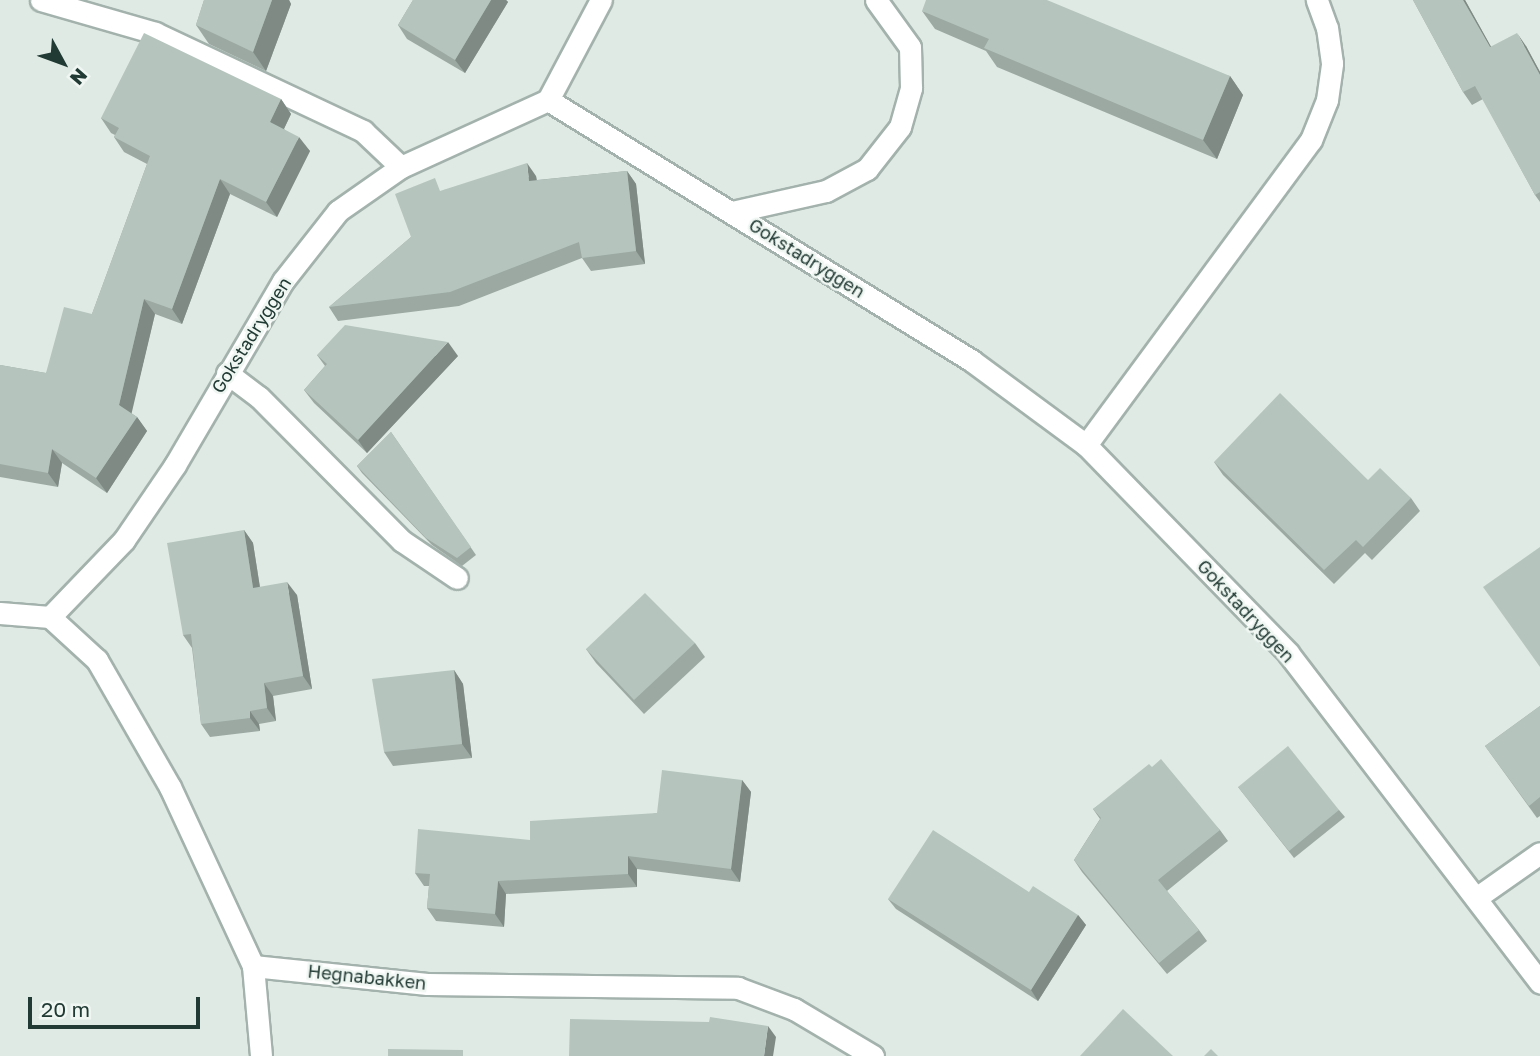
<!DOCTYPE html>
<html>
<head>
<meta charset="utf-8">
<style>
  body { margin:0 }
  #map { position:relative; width:1540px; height:1056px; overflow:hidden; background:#e0eae5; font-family:"Golos Text",sans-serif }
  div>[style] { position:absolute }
  .roads { filter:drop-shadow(2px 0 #a3b2ac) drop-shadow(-2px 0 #a3b2ac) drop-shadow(0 2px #a3b2ac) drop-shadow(0 -2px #a3b2ac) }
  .minor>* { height:21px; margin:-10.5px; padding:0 10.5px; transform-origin:10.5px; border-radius:10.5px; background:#fff }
  .wall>* { inset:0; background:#9ca9a3 }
  .shaded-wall>* { inset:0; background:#7f8a85 }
  .building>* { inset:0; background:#b5c5be }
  span { translate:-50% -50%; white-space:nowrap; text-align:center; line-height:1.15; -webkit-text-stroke:5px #f0f7f3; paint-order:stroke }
  .street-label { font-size:18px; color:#213a33 }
  .north { position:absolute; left:28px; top:28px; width:70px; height:70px; -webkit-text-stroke:5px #f0f7f3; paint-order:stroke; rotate:131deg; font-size:19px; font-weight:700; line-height:28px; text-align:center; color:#213a33 }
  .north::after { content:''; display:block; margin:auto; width:24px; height:32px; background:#213a33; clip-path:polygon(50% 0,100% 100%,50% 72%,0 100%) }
  .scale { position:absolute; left:28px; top:997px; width:172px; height:32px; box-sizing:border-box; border:4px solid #213a33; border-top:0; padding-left:9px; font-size:21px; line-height:24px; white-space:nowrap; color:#213a33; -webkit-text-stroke:5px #f0f7f3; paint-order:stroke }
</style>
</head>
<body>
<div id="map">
  <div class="roads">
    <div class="minor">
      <div style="left:41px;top:0;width:119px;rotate:16.1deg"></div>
      <div style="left:155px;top:33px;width:230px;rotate:25.2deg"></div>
      <div style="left:363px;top:131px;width:52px;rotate:43.5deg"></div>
      <div style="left:548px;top:100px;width:113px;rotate:-62.1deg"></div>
      <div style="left:732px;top:212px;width:96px;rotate:-12.6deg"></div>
      <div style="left:826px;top:191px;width:47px;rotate:-28.2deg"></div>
      <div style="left:867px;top:169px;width:53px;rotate:-51.8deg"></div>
      <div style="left:900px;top:127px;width:41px;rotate:-74.2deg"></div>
      <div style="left:911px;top:88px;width:41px;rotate:-91.4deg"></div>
      <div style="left:910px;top:47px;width:58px;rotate:-125.9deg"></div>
      <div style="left:227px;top:373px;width:40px;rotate:37deg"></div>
      <div style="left:259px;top:397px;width:203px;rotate:45.2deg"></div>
      <div style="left:402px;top:541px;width:66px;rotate:33.9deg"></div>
      <div style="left:1086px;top:445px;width:379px;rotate:-53.6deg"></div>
      <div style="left:1311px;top:140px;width:43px;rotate:-68.2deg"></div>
      <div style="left:1327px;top:100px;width:37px;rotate:-82deg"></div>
      <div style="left:1332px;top:63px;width:35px;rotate:-98deg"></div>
      <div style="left:1327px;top:28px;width:30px;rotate:-110deg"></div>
      <div style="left:0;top:613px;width:50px;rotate:4.6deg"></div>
      <div style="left:50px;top:617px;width:107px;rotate:-46.1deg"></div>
      <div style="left:124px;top:540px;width:91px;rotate:-55.8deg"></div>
      <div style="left:175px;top:465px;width:213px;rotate:-59.6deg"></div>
      <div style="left:283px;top:281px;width:89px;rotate:-51.8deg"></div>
      <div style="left:338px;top:211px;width:77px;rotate:-34.9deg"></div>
      <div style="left:401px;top:167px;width:162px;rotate:-24.5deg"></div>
      <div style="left:548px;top:100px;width:498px;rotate:31.6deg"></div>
      <div style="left:972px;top:361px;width:142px;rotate:36.4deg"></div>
      <div style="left:1086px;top:445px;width:290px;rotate:45.8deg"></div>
      <div style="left:1288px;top:653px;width:415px;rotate:52.6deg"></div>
      <div style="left:50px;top:617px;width:64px;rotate:42.5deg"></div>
      <div style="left:97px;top:660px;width:146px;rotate:60.1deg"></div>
      <div style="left:170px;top:787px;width:197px;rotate:65.1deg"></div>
      <div style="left:253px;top:966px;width:90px;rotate:84.9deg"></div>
      <div style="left:1476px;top:898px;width:78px;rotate:-35.1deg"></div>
      <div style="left:253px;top:966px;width:175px;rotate:5.9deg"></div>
      <div style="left:427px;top:984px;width:311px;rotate:0.7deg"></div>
      <div style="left:738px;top:988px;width:60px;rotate:20.6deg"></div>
      <div style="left:794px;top:1009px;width:92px;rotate:30.7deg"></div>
    </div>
  </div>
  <div class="wall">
    <div style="clip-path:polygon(204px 0,289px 0,291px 4px,266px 71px,209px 44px,196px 25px)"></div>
    <div style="clip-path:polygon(413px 0,506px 0,508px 2px,465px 73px,407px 39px,398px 25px)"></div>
    <div style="clip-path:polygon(1413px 0,1465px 0,1491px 47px,1526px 46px,1540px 72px,1540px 202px,1535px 195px,1483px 99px,1472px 105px,1463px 92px)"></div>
    <div style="clip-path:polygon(922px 11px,1230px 76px,1243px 95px,1217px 159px,997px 67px,986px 51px,935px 29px)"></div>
    <div style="clip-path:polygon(281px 99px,291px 114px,284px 129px,310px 151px,277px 217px,230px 194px,182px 324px,155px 314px,131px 413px,137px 417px,147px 431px,107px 493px,62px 463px,58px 487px,0 477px,0 365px,46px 373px,92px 314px,147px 164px,124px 152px,114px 137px,115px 135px,111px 133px,101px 118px)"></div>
    <div style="clip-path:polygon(627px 171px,636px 184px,645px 264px,591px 271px,582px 258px,459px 306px,338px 321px,329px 307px,411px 237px,444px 190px,536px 176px,537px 180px)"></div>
    <div style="clip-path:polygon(317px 355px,458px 356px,367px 453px,314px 403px,304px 390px,325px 366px)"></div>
    <div style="clip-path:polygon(391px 432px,476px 555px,462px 566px,432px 545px,362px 473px,357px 466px)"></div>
    <div style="clip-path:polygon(1214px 462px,1368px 480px,1411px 498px,1420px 511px,1372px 560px,1365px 553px,1334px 584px,1223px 475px)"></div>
    <div style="clip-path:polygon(244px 530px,253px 543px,260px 587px,297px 595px,312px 689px,273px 696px,276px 721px,259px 724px,260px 731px,210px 737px,201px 724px,192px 648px,183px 635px)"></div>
    <div style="clip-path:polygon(695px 643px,705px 657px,644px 714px,596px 663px,586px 649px)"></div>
    <div style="clip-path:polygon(454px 670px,463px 684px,472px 758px,393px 766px,384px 752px)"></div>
    <div style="clip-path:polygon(1540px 706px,1540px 816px,1537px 818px,1485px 746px)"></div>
    <div style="clip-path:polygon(1152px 767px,1220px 830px,1228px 841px,1167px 891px,1199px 930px,1207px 941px,1167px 974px,1082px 872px,1074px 860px,1100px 819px,1093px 809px)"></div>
    <div style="clip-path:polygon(742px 780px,751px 792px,740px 882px,637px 869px,637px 887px,506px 894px,504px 927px,436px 921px,427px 908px,429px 886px,424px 886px,415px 873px,530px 840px,657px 813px)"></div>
    <div style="clip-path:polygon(1238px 787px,1339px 810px,1345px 817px,1294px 858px)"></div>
    <div style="clip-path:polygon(888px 899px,1078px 915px,1086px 925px,1038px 1001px,896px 909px)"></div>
  </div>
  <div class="shaded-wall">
    <div style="clip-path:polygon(272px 0,289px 0,291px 4px,266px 71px,253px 52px)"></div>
    <div style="clip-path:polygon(491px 0,506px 0,508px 2px,465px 73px,455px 60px)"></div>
    <div style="clip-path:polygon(1463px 0,1465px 0,1499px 61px,1490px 47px)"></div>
    <div style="clip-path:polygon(1517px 33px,1526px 46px,1540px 72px,1540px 75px)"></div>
    <div style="clip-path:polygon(1230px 76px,1243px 95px,1217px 159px,1203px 140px)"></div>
    <div style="clip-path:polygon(281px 99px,291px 114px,280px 137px,270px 122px)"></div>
    <div style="clip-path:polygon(299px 137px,310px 151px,277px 217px,266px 202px)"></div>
    <div style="clip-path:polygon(527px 163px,536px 176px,538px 194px,529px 181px)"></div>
    <div style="clip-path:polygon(627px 171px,636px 184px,645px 264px,636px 251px)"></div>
    <div style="clip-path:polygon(220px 179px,230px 194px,182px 324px,172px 309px)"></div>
    <div style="clip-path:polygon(144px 299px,155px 314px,130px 420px,119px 405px)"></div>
    <div style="clip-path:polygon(448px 342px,458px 356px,367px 453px,358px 440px)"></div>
    <div style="clip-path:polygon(137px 417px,147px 431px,107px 493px,96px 478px)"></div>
    <div style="clip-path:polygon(52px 449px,62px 463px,58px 487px,48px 473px)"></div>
    <div style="clip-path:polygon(244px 530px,253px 543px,262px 601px,253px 588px)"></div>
    <div style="clip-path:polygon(287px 582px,297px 595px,312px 689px,303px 676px)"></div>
    <div style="clip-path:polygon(454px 670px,463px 684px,472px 758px,462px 744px)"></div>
    <div style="clip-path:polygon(264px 683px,273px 696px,276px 721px,267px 708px)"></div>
    <div style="clip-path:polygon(250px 711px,259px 724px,260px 731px,250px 718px)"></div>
    <div style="clip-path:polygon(742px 780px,751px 792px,740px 882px,731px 869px)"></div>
    <div style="clip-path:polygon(628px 856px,637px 869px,637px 887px,628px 874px)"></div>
    <div style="clip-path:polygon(498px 881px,506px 894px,504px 927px,495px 914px)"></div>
    <div style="clip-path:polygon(1078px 915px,1086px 925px,1038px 1001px,1031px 990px)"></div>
    <div style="clip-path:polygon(768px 1026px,776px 1037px,773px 1056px,764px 1056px)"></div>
  </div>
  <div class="building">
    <div style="clip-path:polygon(204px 0,272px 0,253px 52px,196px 25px)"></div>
    <div style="clip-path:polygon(413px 0,491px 0,455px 60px,398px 25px)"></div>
    <div style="clip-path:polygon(926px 0,1047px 0,1230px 76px,1203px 140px,984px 48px,989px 39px,922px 11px)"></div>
    <div style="clip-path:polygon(1413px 0,1463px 0,1490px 47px,1517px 33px,1540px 75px,1540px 192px,1535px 195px,1475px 86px,1463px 92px)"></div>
    <div style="clip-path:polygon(144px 33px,281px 99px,270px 122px,299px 137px,266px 202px,220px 179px,172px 309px,144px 299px,119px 405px,137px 417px,96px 478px,52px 449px,48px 473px,0 464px,0 365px,46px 373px,64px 307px,92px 314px,150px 156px,114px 137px,119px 128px,101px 118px)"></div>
    <div style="clip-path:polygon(527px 163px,529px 181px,627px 171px,636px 251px,582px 258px,579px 242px,450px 292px,329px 307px,411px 237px,395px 194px,435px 178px,440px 191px)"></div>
    <div style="clip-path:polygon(345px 325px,448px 342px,358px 440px,304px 390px,327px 364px,317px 355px)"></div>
    <div style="clip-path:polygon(1280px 393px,1368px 480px,1380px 468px,1411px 498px,1363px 547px,1356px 540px,1324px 570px,1214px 462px)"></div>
    <div style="clip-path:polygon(391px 432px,471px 547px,457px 558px,426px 538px,357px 466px)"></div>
    <div style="clip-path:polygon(244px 530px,253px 588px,287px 582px,303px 676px,264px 683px,267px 708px,250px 711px,250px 718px,201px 724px,191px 634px,183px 635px,167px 543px)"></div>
    <div style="clip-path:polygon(1540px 547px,1540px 667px,1483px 587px)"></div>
    <div style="clip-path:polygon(645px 593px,695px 643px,634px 700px,586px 649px)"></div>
    <div style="clip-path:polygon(454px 670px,462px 744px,384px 752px,372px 679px)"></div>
    <div style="clip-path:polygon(1540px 706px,1540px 797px,1529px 806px,1485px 746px)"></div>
    <div style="clip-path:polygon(1288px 746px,1339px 810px,1289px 851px,1238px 787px)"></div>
    <div style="clip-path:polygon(1161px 759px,1220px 830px,1158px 880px,1199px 930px,1159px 963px,1074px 860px,1101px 818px,1093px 809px,1149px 764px,1152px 767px)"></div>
    <div style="clip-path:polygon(662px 770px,742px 780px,731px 869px,628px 856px,628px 874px,498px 881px,495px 914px,427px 908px,430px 874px,415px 873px,418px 829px,530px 840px,530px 821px,657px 813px)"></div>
    <div style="clip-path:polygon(933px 830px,1029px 892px,1033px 886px,1078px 915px,1031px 990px,888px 899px)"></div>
    <div style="clip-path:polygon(1123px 1009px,1173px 1056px,1080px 1056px)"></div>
    <div style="clip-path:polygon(710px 1017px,768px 1026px,764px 1056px,569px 1056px,570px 1019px,709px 1022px)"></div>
    <div style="clip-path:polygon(388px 1049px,463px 1050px,463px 1056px,388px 1056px)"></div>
    <div style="clip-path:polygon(1211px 1049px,1218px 1056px,1204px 1056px)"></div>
  </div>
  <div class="street-label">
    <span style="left:807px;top:258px;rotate:32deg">Gokstadryggen</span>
    <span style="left:251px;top:335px;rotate:-58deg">Gokstadryggen</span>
    <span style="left:1246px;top:611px;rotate:47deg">Gokstadryggen</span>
    <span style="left:367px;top:977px;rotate:6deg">Hegnabakken</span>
  </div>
  <div class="north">N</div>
  <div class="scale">20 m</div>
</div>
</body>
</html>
